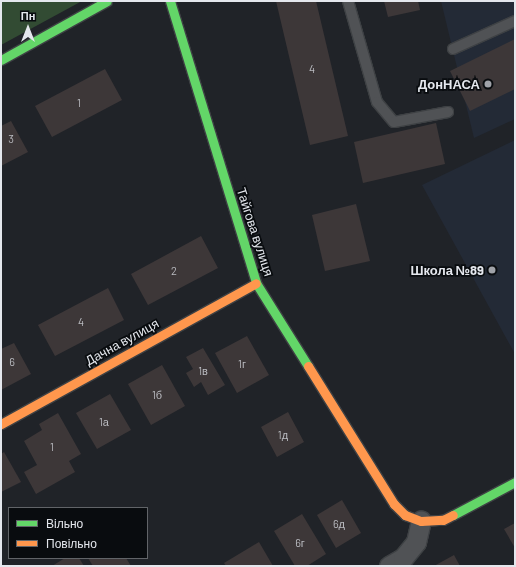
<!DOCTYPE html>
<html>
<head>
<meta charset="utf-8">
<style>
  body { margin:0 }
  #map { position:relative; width:516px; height:567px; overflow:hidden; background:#202328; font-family:Barlow,sans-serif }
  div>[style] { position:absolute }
  .built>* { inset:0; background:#232a36 }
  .green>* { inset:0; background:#324b33 }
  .building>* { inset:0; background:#3d3738 }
  .roads { filter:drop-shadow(1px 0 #3e4144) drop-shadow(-1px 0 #3e4144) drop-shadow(0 1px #3e4144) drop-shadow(0 -1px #3e4144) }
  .lane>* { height:10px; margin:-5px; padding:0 5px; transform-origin:5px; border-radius:5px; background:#505255 }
  .street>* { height:19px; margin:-9.5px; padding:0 9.5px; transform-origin:9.5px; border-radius:9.5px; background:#505255 }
  .fast>* { height:9px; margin:-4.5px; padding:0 4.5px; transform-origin:4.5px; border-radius:4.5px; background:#63d668 }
  .slow>* { height:9px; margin:-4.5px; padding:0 4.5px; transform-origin:4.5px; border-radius:4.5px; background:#ff974d }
  .dots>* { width:11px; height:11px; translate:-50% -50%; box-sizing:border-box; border:2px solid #090c0f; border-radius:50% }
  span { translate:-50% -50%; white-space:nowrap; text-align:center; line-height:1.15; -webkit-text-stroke:3.5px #090c0f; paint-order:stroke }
  .number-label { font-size:11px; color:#babbc0 }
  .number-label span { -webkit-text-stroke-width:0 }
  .poi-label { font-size:13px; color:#e4e7ed; font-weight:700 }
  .right { translate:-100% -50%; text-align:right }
  .street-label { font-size:13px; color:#e4e7ed }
  .frame { position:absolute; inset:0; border:2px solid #e4e7ed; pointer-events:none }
  .legend { position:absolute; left:8px; top:507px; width:140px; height:52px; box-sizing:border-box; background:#090c0f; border:1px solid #616468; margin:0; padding:5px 7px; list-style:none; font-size:12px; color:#e4e7ed }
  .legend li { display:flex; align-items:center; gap:8px; height:20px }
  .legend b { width:20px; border:1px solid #616468 }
  .north { position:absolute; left:8px; top:8px; width:40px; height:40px; -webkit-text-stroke:3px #090c0f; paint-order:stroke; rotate:0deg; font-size:11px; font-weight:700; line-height:16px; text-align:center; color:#e4e7ed }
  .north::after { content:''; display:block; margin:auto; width:14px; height:18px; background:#e4e7ed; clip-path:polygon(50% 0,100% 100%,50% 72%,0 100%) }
</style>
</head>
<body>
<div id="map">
  <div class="built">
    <div style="clip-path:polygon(441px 1px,515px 1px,515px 119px,474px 138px)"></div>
    <div style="clip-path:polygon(515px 140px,515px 354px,422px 185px)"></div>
  </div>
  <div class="green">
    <div style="clip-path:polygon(1px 1px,82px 1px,1px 45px)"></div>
  </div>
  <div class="building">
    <div style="clip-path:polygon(276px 1px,316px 1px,348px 136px,310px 145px)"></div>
    <div style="clip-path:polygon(384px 1px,418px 1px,420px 10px,388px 17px)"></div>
    <div style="clip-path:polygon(515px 39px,515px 89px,470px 111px,450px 71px)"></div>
    <div style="clip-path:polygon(105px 69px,122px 100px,52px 137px,35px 106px)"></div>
    <div style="clip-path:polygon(11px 121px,28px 152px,1px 166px,1px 126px)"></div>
    <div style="clip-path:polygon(436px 123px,445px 164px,363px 183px,354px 142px)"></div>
    <div style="clip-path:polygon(356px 204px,370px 261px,325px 271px,312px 215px)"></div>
    <div style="clip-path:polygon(201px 236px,218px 268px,148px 305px,131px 274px)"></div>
    <div style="clip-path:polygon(108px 288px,124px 320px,55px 356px,38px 325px)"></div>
    <div style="clip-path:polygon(247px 336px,269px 375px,237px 393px,215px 353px)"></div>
    <div style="clip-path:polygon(14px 343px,31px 374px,1px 390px,1px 349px)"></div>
    <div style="clip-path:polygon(203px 348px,225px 385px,208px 395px,201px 382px,194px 387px,186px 373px,193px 369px,186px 357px)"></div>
    <div style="clip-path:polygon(162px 365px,185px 406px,151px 425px,128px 384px)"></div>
    <div style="clip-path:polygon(110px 394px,131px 430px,97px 449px,76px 413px)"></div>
    <div style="clip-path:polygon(288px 412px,304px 442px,277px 457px,261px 427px)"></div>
    <div style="clip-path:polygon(58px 413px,81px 454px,69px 461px,75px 472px,36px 494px,24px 472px,37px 465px,24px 441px,42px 430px,39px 424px)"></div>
    <div style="clip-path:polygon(4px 452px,21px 482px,1px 492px,1px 454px)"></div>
    <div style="clip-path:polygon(342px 500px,361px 533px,336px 548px,317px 515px)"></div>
    <div style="clip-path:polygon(302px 514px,326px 554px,307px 566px,295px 566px,274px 531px)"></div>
    <div style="clip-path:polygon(515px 523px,515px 548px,504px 529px)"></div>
    <div style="clip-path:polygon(259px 542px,273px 566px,226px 566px,224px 563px)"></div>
    <div style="clip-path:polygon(454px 555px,460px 566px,434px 566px)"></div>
    <div style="clip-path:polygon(65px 558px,79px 558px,84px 566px,52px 566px)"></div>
    <div style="clip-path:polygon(88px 558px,126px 558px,131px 566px,93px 566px)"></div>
  </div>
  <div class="roads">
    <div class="lane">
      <div style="left:348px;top:1px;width:105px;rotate:74deg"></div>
      <div style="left:377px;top:102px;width:26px;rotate:50deg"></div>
      <div style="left:394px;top:122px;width:55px;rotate:-10.5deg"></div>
      <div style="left:453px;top:49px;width:68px;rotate:-24.3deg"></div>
    </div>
    <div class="street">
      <div style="left:389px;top:566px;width:16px;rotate:-30deg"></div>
      <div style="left:403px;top:558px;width:21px;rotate:-51deg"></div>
      <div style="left:416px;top:542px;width:22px;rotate:-77deg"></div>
    </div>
    <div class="fast">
      <div style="left:170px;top:1px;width:295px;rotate:73deg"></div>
      <div style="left:256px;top:283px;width:98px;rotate:57.9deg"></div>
      <div style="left:1px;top:60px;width:121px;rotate:-29.1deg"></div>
      <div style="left:453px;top:515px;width:70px;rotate:-28deg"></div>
    </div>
    <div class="slow">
      <div style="left:308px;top:366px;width:163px;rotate:58.1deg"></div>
      <div style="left:394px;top:504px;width:16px;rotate:45deg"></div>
      <div style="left:405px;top:515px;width:17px;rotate:21deg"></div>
      <div style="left:421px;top:521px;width:22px;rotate:-3deg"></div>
      <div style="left:443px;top:520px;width:11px;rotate:-27deg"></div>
      <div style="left:1px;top:424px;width:291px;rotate:-28.9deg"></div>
    </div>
  </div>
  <div class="dots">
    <div style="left:488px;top:84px;background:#9fa2a8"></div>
    <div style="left:492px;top:270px;background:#9fa2a8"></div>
  </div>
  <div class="number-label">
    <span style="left:312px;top:69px">4</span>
    <span style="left:79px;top:103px">1</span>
    <span style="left:11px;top:139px">3</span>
    <span style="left:174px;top:271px">2</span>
    <span style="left:81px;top:322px">4</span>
    <span style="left:12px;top:362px">6</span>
    <span style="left:242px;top:364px">1г</span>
    <span style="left:203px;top:371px">1в</span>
    <span style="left:157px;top:395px">1б</span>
    <span style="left:104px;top:422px">1а</span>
    <span style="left:283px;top:435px">1д</span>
    <span style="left:52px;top:447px">1</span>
    <span style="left:339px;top:524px">6д</span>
    <span style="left:300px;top:543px">6г</span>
  </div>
  <div class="poi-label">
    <span class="right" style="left:480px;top:84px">ДонНАСА</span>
    <span class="right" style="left:484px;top:270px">Школа №89</span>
  </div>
  <div class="street-label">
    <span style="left:255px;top:232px;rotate:72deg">Тайгова вулиця</span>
    <span style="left:122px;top:342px;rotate:-29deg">Дачна вулиця</span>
  </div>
  <div class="frame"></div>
  <ul class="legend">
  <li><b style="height:5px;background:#63d668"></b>Вільно</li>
  <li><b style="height:5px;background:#ff974d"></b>Повільно</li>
  </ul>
  <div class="north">Пн</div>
</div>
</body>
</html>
